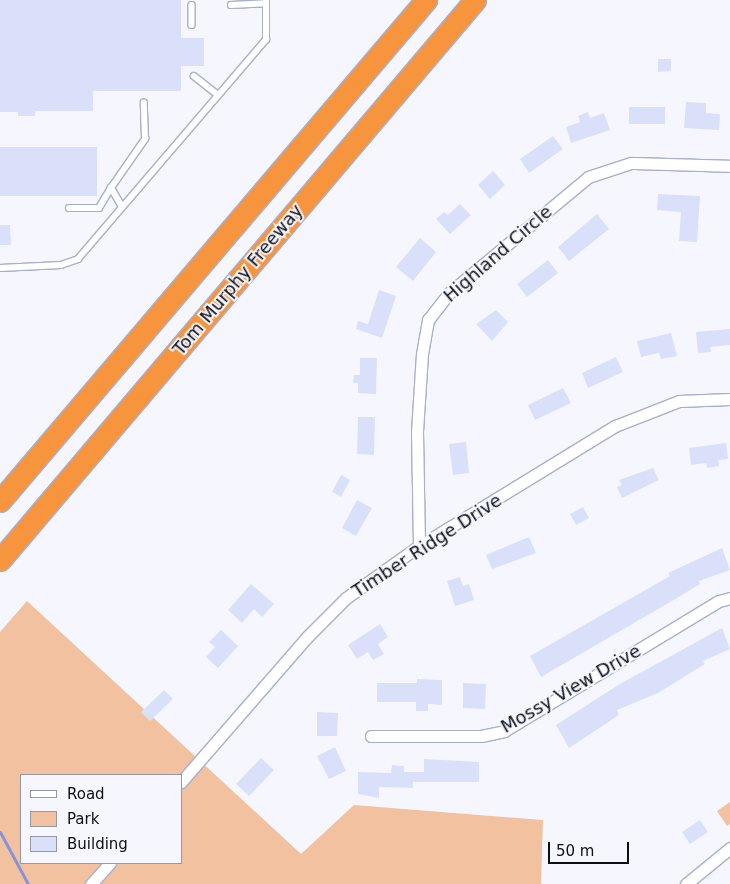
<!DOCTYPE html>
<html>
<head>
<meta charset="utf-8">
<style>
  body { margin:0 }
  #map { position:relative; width:730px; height:884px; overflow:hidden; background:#f6f7fe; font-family:"DejaVu Sans",sans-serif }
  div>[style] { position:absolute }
  .green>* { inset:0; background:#f2c2a0 }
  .stream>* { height:3px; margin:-1.5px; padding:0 1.5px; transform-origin:1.5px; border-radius:1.5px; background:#8693da }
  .building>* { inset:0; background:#dae0f9 }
  .roads { filter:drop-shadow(1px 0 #a8afce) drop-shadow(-1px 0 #a8afce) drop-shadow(0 1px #a8afce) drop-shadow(0 -1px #a8afce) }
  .lane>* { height:5.5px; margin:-2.75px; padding:0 2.75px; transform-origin:2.75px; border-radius:2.75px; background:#fff }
  .street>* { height:11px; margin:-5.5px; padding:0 5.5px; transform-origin:5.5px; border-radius:5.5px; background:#fff }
  .highway>* { height:21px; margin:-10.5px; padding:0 10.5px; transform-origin:10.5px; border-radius:10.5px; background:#f7943e }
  span { translate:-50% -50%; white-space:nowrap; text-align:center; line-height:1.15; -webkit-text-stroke:4px #f6f7fe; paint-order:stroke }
  .street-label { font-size:18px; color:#0b0d18 }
  .legend { position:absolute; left:20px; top:774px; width:162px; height:90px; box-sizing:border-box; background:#f6f7fe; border:1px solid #9899a2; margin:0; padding:6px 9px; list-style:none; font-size:15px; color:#0b0d18 }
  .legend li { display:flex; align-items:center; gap:10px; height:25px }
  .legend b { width:25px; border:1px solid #9899a2 }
  .scale { position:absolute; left:548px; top:842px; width:81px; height:22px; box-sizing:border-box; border:2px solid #0b0d18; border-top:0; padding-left:6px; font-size:15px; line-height:18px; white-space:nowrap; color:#0b0d18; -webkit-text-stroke:4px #f6f7fe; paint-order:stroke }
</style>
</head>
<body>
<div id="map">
  <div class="green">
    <div style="clip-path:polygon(evenodd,27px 601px,301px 854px,354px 805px,543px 820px,541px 884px,0 884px,0 632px,27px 601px,21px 775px,181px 775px,181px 863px,21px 863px,21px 775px)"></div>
    <div style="clip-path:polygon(730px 802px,730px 824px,727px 826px,717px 811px)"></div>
  </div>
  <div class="stream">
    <div style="left:0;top:832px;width:59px;rotate:61.7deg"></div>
  </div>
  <div class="building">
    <div style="clip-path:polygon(0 0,181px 0,181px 38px,204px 38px,204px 66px,181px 66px,181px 91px,93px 91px,93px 111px,35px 111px,35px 116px,18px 116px,18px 112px,0 112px)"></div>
    <div style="clip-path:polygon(658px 59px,671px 59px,671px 71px,658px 72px)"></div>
    <div style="clip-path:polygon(686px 102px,706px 103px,706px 113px,720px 114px,719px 130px,684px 128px)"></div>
    <div style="clip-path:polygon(629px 107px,665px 107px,665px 124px,629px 124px)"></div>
    <div style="clip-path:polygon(588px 112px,590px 118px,604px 113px,610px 130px,571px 143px,566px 127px,580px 122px,578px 116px)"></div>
    <div style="clip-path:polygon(553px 136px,563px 149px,529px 173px,520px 159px)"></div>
    <div style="clip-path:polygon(0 147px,97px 147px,97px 196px,0 196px)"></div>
    <div style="clip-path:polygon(493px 171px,505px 185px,490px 199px,478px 185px)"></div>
    <div style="clip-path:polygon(658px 194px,700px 196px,697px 242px,679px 241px,681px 212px,657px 210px)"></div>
    <div style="clip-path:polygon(460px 204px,471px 215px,450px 234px,436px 219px,444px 212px,448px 215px)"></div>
    <div style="clip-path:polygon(597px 214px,609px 229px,569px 261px,558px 247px)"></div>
    <div style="clip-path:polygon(0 225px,10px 225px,11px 245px,0 245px)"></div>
    <div style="clip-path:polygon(420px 238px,436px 252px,413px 281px,396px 267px)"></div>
    <div style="clip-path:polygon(548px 260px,558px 273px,527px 297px,517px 284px)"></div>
    <div style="clip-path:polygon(379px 290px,396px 296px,382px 338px,356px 329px,358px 321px,368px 324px)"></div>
    <div style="clip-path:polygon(496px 310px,508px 322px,492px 341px,476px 324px)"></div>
    <div style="clip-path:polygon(730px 329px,730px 345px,710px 347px,711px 352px,698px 353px,696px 332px)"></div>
    <div style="clip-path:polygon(671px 333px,677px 356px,661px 359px,659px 353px,641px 357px,637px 341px)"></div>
    <div style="clip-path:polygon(616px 357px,623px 372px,588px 388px,582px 373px)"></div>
    <div style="clip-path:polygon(360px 358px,377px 358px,376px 394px,358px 393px,358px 383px,353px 383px,354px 375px,360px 375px)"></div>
    <div style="clip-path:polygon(563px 388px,571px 403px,535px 420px,528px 405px)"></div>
    <div style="clip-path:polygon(358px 417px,375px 417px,374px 455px,357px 454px)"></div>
    <div style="clip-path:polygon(466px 442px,469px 473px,453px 475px,449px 444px)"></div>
    <div style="clip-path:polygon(726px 443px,728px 459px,718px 460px,719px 466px,707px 468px,706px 463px,691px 465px,689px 448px)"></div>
    <div style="clip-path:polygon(653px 468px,659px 480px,622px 498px,617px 487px,622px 485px,619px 480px)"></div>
    <div style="clip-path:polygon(341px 475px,350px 480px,341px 497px,332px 492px)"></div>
    <div style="clip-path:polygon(357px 500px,372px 508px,356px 536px,342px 528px)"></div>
    <div style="clip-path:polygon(583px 507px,589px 518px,576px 525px,570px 514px)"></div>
    <div style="clip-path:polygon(529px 537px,536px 553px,492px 569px,486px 555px)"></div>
    <div style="clip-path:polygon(722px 548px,730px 570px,699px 581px,700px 584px,672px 601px,541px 677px,530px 656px,670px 576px,668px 573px)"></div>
    <div style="clip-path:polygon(460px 577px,463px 586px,469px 584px,474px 600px,455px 606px,447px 581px)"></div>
    <div style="clip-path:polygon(251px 584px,274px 604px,262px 617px,254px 609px,242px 623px,228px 610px)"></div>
    <div style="clip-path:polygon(380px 624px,388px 637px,378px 644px,384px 654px,373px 660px,368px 652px,357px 659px,348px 645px)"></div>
    <div style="clip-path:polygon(722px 628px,730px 649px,703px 661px,705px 664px,658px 693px,617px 710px,619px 715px,569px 748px,556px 725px,618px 685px)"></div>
    <div style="clip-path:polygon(221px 630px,238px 646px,218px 668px,206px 657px,215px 647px,209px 642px)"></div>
    <div style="clip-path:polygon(417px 679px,442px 680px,442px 705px,428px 704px,428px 711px,416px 711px,416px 702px,377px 702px,377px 683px,417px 683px)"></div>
    <div style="clip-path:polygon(463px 683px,486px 684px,485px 709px,463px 708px)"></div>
    <div style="clip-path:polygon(164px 690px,173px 699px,150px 721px,141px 712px)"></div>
    <div style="clip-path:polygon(317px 712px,338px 713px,337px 736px,317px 736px)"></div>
    <div style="clip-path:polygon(335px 747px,346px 771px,329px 779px,317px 756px)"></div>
    <div style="clip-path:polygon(261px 758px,274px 770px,249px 796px,236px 784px)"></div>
    <div style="clip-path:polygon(424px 759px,479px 762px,479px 782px,413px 782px,413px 788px,379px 787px,379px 798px,358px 794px,358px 772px,391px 773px,392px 765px,404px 766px,404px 772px,424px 772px)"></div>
    <div style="clip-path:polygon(700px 820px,708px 832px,690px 844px,682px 832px)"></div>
  </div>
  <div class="roads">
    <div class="lane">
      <div style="left:192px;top:5px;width:20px;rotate:90deg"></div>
      <div style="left:231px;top:5px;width:35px;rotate:-3deg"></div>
      <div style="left:194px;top:76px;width:29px;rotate:38deg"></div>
      <div style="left:122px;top:207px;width:22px;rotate:-120deg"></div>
      <div style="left:111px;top:188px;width:60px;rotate:-55.2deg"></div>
      <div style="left:145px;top:139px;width:36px;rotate:-92deg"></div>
      <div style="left:69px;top:208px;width:30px"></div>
      <div style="left:99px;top:208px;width:23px;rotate:-59deg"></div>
      <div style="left:0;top:268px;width:61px;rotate:-2.8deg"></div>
      <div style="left:61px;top:265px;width:18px;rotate:-19deg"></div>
      <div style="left:78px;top:259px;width:289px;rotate:-49.4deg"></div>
      <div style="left:266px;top:40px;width:40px;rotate:-90deg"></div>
    </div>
    <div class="street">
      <div style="left:419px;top:546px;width:115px;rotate:-91deg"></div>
      <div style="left:417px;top:431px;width:77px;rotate:-86.3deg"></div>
      <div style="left:422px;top:354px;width:35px;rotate:-80deg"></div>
      <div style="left:428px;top:320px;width:34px;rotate:-52deg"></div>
      <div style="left:449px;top:293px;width:181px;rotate:-39.8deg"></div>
      <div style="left:588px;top:177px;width:45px;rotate:-18deg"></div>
      <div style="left:631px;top:163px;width:99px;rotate:1.7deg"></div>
      <div style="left:371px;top:736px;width:110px"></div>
      <div style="left:481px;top:736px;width:24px;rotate:-12deg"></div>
      <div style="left:504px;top:731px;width:251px;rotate:-31.2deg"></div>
      <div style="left:719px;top:601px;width:11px;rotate:-15deg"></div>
      <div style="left:181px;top:782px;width:191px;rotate:-49deg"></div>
      <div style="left:306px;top:638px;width:57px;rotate:-45deg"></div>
      <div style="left:346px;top:598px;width:90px;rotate:-35.5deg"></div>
      <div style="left:419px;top:546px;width:230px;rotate:-31.5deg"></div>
      <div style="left:615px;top:426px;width:69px;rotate:-21.3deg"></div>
      <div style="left:679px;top:401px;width:51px;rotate:-2.2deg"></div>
      <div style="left:91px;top:884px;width:28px;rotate:-48deg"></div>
      <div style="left:686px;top:884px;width:57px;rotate:-39.3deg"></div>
    </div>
    <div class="highway">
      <div style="left:0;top:501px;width:658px;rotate:-49.63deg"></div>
      <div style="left:0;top:560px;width:734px;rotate:-49.69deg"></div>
    </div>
  </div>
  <div class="street-label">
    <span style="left:498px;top:254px;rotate:-41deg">Highland Circle</span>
    <span style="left:238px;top:280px;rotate:-50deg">Tom Murphy Freeway</span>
    <span style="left:427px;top:546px;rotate:-33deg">Timber Ridge Drive</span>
    <span style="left:571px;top:689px;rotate:-30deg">Mossy View Drive</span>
  </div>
  <ul class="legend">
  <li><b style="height:6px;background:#fff"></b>Road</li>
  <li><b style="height:14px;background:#f2c2a0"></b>Park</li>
  <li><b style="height:14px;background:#dae0f9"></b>Building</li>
  </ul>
  <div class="scale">50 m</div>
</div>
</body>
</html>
